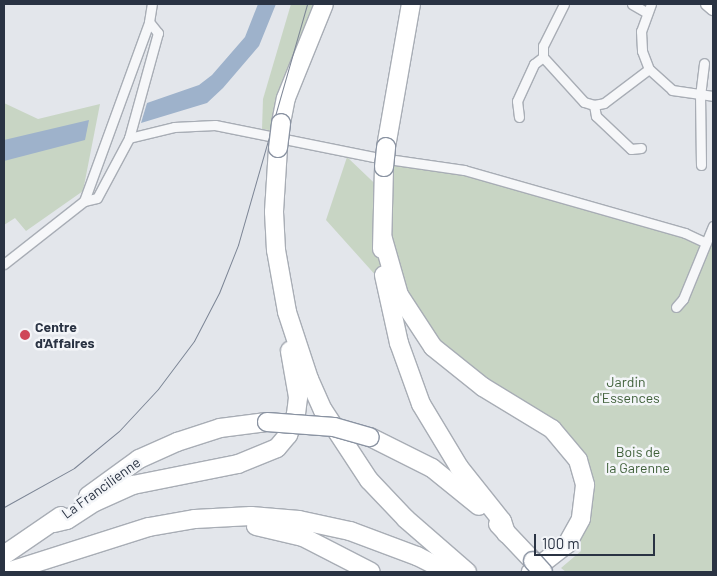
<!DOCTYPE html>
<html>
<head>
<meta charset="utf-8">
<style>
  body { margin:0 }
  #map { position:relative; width:717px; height:576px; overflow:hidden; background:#e3e6eb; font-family:Barlow,sans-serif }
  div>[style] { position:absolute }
  .green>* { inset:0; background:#c8d5c4 }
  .water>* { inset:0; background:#9eb2cb }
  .roads { filter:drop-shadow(1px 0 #a8adb5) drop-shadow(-1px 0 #a8adb5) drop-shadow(0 1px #a8adb5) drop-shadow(0 -1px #a8adb5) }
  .street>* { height:9px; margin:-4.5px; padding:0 4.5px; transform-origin:4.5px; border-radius:4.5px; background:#f6f7f9 }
  .secondary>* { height:12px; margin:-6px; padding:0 6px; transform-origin:6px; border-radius:6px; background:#fff }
  .highway>* { height:18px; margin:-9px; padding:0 9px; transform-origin:9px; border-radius:9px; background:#fff }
  .tram>* { height:1px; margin:-0.5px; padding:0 0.5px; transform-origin:0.5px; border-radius:0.5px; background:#7c8595 }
  .bridges { filter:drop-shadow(1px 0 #8a93a2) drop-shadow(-1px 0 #8a93a2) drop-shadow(0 1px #8a93a2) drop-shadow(0 -1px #8a93a2) }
  .highway-bridge>* { height:18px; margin:-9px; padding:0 9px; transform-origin:9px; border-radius:9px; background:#fff }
  .dots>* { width:14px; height:14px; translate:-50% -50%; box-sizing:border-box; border:2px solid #f3f5f8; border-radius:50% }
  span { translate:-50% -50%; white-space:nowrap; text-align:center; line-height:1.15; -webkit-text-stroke:5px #f3f5f8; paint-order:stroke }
  .poi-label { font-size:14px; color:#2a3343; font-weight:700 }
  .left { translate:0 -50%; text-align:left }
  .park-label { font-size:14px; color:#3e5f38 }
  .street-label { font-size:14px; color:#2a3343 }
  .frame { position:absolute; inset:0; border:5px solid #2a3343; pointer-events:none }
  .scale { position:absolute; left:534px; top:534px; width:121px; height:22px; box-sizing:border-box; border:2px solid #2a3343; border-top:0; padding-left:6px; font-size:15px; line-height:18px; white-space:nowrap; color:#2a3343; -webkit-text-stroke:4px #f3f5f8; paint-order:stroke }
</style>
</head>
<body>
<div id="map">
  <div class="green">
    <div style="clip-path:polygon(291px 4px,321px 4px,275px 131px,262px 129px,263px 99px)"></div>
    <div style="clip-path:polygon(4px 103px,38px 119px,100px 104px,83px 191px,26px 231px,15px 218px,4px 225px)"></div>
    <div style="clip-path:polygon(347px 157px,390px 198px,392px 160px,464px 170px,713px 238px,713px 572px,566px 572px,561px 568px,581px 551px,581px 538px,591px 513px,589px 472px,433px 344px,422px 327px,326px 220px)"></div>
  </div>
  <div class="water">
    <div style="clip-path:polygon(258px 4px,276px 4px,259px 46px,223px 88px,207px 103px,141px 123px,147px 103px,199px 85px,212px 75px,245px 37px)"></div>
    <div style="clip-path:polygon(89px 120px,85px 140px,4px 161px,4px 140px)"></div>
  </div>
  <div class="roads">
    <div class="street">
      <div style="left:564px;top:4px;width:47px;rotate:116.6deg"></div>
      <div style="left:543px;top:46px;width:11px;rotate:90deg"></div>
      <div style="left:543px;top:57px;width:61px;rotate:47.7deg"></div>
      <div style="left:584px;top:102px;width:10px;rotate:17deg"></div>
      <div style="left:594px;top:105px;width:10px;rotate:-11deg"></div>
      <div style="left:604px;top:103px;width:56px;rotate:-37.1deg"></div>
      <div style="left:632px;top:4px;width:16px;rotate:30deg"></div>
      <div style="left:651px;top:4px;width:29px;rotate:110deg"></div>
      <div style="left:641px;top:31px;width:20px;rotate:87deg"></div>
      <div style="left:642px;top:51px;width:19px;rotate:69deg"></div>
      <div style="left:649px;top:69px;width:31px;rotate:42deg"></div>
      <div style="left:672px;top:90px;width:41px;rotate:8.3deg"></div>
      <div style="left:594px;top:105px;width:11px;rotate:80deg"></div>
      <div style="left:596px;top:116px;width:48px;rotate:43.3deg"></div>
      <div style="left:631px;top:149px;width:10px;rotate:-6deg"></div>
      <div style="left:519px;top:117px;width:16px;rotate:-97deg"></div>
      <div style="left:517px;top:101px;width:41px;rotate:-65.3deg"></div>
      <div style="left:534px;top:64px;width:11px;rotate:-38deg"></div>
      <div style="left:129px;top:138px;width:46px;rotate:-13.7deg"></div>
      <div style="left:174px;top:127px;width:41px;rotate:-2.8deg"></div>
      <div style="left:215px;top:125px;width:162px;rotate:11.4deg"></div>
      <div style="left:374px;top:157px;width:91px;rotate:8.2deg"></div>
      <div style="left:464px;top:170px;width:230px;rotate:15.9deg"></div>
      <div style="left:685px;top:233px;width:23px;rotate:25deg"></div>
      <div style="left:701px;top:165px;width:69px;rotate:-90.8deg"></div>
      <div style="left:700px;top:96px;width:33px;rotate:-83deg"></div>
      <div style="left:84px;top:201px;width:13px;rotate:-13deg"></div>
      <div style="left:97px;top:198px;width:68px;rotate:-61.9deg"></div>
      <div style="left:129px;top:138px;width:109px;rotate:-74.6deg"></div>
      <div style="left:158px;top:33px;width:14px;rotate:-129deg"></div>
      <div style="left:4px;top:264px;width:102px;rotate:-38.2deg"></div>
      <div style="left:84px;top:201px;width:190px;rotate:-70deg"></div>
      <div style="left:149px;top:22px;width:18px;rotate:-81deg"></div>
      <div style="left:676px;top:307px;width:11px;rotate:-49deg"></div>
      <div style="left:683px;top:299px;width:79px;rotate:-67.7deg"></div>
    </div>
    <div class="secondary">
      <div style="left:707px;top:4px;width:8px;rotate:40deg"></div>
    </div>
    <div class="highway">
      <div style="left:281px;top:123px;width:25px;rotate:-79deg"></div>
      <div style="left:286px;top:98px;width:101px;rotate:-68deg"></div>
      <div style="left:386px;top:147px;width:145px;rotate:-80.1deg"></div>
      <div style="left:278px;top:148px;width:64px;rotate:93.6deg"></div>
      <div style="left:274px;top:212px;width:38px;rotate:87deg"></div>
      <div style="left:276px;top:250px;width:63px;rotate:79.9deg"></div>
      <div style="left:287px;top:312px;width:71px;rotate:71.8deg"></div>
      <div style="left:309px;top:379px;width:34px;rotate:66deg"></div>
      <div style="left:323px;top:410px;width:84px;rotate:56.7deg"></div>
      <div style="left:369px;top:480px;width:54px;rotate:46.5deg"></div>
      <div style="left:406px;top:519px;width:81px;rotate:41deg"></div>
      <div style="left:383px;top:239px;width:58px;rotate:74.1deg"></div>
      <div style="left:399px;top:295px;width:62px;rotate:56.8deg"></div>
      <div style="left:433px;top:347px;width:64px;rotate:38.7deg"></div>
      <div style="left:483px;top:387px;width:81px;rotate:31.3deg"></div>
      <div style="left:552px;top:429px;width:40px;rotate:50deg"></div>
      <div style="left:578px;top:460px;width:26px;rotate:74deg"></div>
      <div style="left:585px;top:485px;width:34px;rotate:97deg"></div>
      <div style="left:581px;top:519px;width:29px;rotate:119deg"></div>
      <div style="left:567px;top:544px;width:46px;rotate:142.1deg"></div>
      <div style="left:382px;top:249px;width:82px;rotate:-88.6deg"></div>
      <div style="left:384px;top:275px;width:70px;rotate:77.6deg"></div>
      <div style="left:399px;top:343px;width:65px;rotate:70.2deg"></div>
      <div style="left:421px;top:404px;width:74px;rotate:58.9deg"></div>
      <div style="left:459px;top:467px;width:69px;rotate:51.5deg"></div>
      <div style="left:502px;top:521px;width:13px;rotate:72deg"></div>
      <div style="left:370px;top:437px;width:69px;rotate:26.6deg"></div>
      <div style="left:432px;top:468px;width:60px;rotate:39deg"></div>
      <div style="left:88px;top:496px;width:63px;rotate:-36deg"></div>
      <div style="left:139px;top:459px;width:42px;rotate:-24.1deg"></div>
      <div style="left:177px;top:442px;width:45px;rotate:-18deg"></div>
      <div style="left:220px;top:428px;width:47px;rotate:-7.3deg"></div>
      <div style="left:54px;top:523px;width:13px;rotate:-13deg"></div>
      <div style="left:67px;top:520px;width:33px;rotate:-33deg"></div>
      <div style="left:95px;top:502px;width:42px;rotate:-24.1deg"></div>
      <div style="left:133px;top:485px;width:107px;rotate:-11.3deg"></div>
      <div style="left:238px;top:464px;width:42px;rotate:-22.3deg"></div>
      <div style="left:277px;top:448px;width:17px;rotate:-50deg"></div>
      <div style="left:288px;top:435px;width:22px;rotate:-69deg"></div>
      <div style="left:296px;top:414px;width:17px;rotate:-83deg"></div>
      <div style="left:298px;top:397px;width:47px;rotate:-99.9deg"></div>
      <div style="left:498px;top:524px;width:51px;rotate:46.6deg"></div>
      <div style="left:256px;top:526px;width:48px;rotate:13.2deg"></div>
      <div style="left:303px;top:537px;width:76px;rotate:27.2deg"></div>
      <div style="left:4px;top:555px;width:69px;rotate:-34.4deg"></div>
      <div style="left:7px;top:572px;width:149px;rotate:-17.6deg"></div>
      <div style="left:149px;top:527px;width:47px;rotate:-9.9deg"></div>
      <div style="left:195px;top:519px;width:56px;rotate:-3.1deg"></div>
      <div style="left:251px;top:516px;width:48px;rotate:4.8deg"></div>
      <div style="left:299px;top:520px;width:52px;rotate:12.2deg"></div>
      <div style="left:350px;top:531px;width:72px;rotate:20.5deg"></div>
      <div style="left:417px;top:556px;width:36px;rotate:27deg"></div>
    </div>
  </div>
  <div class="tram">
    <div style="left:4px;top:507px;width:80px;rotate:-29.1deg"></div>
    <div style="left:74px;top:468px;width:58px;rotate:-39.4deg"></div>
    <div style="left:119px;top:431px;width:57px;rotate:-47.1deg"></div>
    <div style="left:158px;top:389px;width:60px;rotate:-53.1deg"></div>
    <div style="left:194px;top:341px;width:54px;rotate:-62.5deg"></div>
    <div style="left:219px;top:293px;width:52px;rotate:-68.4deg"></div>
    <div style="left:238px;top:245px;width:251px;rotate:-74deg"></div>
  </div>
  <div class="bridges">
    <div class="highway-bridge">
      <div style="left:278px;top:148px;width:25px;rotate:-83deg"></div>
      <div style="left:384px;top:167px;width:20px;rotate:-84deg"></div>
      <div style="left:267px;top:422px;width:67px;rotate:4.3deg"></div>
      <div style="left:334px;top:427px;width:37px;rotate:16deg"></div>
      <div style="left:533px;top:561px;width:15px;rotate:48deg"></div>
    </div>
  </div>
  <div class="dots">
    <div style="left:25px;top:335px;background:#cf4859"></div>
  </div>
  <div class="poi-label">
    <span class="left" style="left:35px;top:335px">Centre<br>d'Affaires</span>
  </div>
  <div class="park-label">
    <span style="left:626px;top:390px">Jardin<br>d'Essences</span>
    <span style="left:638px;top:460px">Bois de<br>la Garenne</span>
  </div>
  <div class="street-label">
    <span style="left:101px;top:488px;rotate:-36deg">La Francilienne</span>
  </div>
  <div class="frame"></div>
  <div class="scale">100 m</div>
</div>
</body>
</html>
